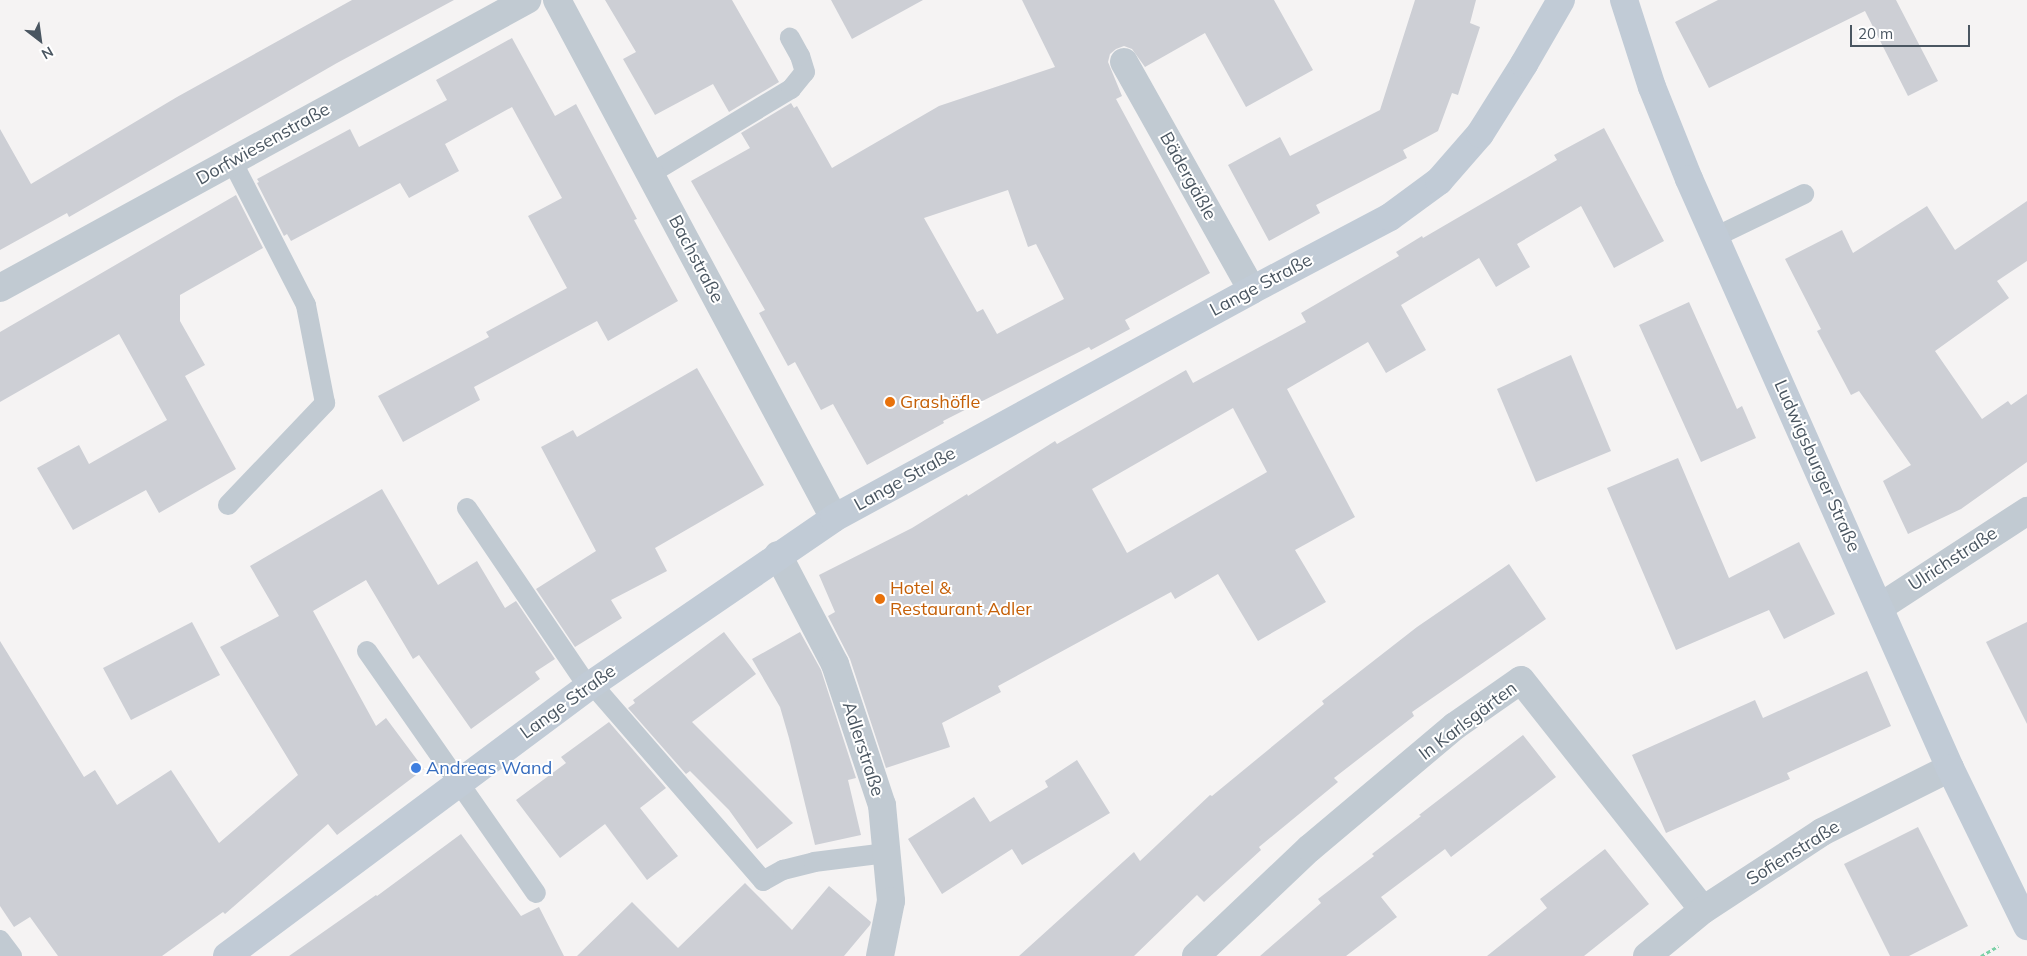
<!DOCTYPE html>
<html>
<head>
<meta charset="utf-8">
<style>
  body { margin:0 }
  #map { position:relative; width:2027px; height:956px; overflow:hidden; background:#f5f3f3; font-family:Mulish,sans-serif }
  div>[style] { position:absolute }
  .building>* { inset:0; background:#cdcfd5 }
  .path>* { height:3px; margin-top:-1.5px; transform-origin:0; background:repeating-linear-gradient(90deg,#7ad0a6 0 4px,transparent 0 6.5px) }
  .lane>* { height:20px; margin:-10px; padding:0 10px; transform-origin:10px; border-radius:10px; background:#c1cad2 }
  .street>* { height:28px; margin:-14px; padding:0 14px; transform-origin:14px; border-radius:14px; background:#c1cad2 }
  .secondary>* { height:28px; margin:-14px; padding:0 14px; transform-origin:14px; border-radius:14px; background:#c1cbd6 }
  .dots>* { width:14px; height:14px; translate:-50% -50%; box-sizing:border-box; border:2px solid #fff; border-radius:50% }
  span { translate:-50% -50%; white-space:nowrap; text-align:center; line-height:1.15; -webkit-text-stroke:4px #fff; paint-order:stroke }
  .street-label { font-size:18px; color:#4a5661 }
  .food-label { font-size:18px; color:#c56008 }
  .left { translate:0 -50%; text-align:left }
  .shop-label { font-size:18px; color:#366cbe }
  .north { position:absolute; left:15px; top:15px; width:50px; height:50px; -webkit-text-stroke:4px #fff; paint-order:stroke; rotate:150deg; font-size:14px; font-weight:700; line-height:20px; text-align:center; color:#4a5661 }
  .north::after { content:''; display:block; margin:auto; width:18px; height:22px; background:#4a5661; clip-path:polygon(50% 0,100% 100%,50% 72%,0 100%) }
  .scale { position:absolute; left:1850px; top:25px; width:120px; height:22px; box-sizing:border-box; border:2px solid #4a5661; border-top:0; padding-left:6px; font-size:15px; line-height:18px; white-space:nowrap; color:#4a5661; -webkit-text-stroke:4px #fff; paint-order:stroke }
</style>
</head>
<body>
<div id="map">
  <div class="building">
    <div style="clip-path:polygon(352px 0,454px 0,337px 63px,69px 217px,67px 213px,0 250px,0 129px,31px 184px,177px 97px)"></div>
    <div style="clip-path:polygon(605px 0,732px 0,779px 82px,729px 112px,713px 84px,655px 115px,623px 59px,636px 52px)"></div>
    <div style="clip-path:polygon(831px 0,923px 0,852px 39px)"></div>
    <div style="clip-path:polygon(evenodd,1022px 0,1274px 0,1313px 70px,1246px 107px,1205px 33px,1145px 67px,1132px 49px,1124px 46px,1116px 49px,1110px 54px,1108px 62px,1122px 96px,1116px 99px,1210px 273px,1125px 320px,1130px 329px,1091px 350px,1089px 347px,943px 421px,944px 423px,867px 465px,833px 404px,821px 410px,795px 362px,788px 366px,759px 313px,765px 310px,691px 181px,750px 148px,741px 133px,791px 103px,794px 108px,797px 106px,832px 168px,939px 106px,1055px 67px,1022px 0,1008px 190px,1028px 247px,1036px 244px,1064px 299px,997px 334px,983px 309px,977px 312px,924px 218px,1008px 190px)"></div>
    <div style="clip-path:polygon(1415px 0,1476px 0,1470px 23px,1480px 27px,1458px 95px,1452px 93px,1438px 131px,1403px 150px,1407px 158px,1316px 205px,1320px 213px,1269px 241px,1228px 165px,1280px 137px,1290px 156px,1380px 110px)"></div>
    <div style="clip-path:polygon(1718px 0,1896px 0,1938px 81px,1908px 96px,1865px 11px,1709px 88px,1675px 22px)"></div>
    <div style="clip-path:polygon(512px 38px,555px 116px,576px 104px,637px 219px,634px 220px,678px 301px,608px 341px,597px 321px,474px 387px,480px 400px,403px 442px,378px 396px,489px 337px,486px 332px,567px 288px,528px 216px,562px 198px,512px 107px,445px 144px,459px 171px,409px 198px,400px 183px,291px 241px,287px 234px,284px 236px,257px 183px,259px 182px,257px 179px,350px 129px,359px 147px,447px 100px,436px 80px)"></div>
    <div style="clip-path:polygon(evenodd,1604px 128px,1664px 241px,1614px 268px,1581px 206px,1517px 244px,1530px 267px,1496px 287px,1479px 258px,1401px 305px,1426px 350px,1386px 373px,1368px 342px,1287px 389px,1355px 517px,1295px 550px,1326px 602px,1258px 641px,1218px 574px,1175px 599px,1171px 592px,998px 686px,1001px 692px,942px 723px,950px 747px,886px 768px,850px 659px,828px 616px,835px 612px,819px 575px,912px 528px,967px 494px,968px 496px,1055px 441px,1057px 444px,1186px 370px,1193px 383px,1306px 322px,1301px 313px,1399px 256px,1396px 252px,1422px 236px,1423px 238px,1557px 160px,1554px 155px,1604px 128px,1233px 408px,1267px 472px,1127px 553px,1092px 489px,1233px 408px)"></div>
    <div style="clip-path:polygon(236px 195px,263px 248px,180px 295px,180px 321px,205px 365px,185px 376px,236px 469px,159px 513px,146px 490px,73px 530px,37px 468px,79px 445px,89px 464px,167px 420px,119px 334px,0 402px,0 332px)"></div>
    <div style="clip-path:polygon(2027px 201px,2027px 261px,1997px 281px,2009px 298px,1935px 351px,1982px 419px,2008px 401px,2011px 405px,2027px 394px,2027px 462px,1961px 509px,1908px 534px,1883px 481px,1911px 465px,1859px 391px,1851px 395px,1817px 331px,1821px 329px,1785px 259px,1842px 230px,1853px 253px,1927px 206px,1955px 250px)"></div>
    <div style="clip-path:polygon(1689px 302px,1737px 409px,1742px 406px,1756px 438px,1701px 462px,1639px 325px)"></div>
    <div style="clip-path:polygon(1571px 355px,1611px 451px,1536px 482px,1497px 389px)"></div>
    <div style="clip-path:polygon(697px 368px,764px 485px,655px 548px,667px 571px,611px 600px,622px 618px,575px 647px,536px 589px,596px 551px,541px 447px,573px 430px,577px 437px)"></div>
    <div style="clip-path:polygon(1678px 458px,1729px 578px,1799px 542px,1835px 614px,1784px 639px,1769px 610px,1676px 650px,1607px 488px)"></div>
    <div style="clip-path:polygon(382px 489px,438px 585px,477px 561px,505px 608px,516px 601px,555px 659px,535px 672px,540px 679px,471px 729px,419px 655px,413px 659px,366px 580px,313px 611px,376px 726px,386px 718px,424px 769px,337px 835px,328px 824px,225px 914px,223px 912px,162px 956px,58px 956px,30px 917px,14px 927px,0 906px,0 641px,84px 777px,95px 770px,117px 805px,171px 770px,219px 843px,298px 775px,220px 647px,279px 616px,250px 566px)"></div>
    <div style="clip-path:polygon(1509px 564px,1546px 619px,1412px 712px,1414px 716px,1334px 778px,1338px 782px,1259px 847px,1261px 850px,1204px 902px,1197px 895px,1134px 956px,1019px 956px,1134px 852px,1140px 861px,1210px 795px,1212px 796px,1324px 704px,1322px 701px,1417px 627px)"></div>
    <div style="clip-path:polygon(192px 622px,220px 675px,131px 720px,103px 668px)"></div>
    <div style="clip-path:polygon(2027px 622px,2027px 724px,1986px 642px)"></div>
    <div style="clip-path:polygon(724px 632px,756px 674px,692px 722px,793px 823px,757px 849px,729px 810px,690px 771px,686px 774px,628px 708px,635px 703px,633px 700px)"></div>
    <div style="clip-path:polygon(800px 632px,821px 670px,856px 778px,848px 780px,861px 835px,815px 845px,789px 738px,780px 707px,752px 659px)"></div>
    <div style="clip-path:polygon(1867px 671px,1891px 726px,1787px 773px,1790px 779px,1666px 833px,1632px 755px,1755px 700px,1763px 718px)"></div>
    <div style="clip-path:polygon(609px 722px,666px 788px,640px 808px,678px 856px,647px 880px,605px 824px,560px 858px,516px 800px,566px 763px,561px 757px)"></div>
    <div style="clip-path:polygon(1523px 735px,1556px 777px,1451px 857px,1445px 849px,1381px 897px,1397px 917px,1346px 956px,1260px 956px,1321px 903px,1318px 899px,1374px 856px,1372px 854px,1421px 816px,1419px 815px)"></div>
    <div style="clip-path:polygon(1077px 760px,1110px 813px,1022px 865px,1012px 849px,942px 894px,908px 839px,974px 797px,990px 822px,1048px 787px,1045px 781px)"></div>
    <div style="clip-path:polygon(1918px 827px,1968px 926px,1909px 956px,1890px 956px,1844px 864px)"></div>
    <div style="clip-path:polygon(461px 834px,521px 916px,539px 907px,564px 956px,289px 956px,376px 895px,377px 896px)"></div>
    <div style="clip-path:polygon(1605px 849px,1649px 904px,1584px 956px,1487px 956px,1547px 908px,1540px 899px)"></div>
    <div style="clip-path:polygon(745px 883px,792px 930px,829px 886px,871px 922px,870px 925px,844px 956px,577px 956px,632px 902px,678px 948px)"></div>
  </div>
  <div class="path">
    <div style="left:1981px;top:956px;width:20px;rotate:-30deg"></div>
  </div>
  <div class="lane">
    <div style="left:650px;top:174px;width:165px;rotate:-31.1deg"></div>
    <div style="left:791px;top:89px;width:22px;rotate:-51deg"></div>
    <div style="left:805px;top:72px;width:17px;rotate:-107deg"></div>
    <div style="left:800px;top:56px;width:21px;rotate:-119deg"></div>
    <div style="left:1715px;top:237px;width:99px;rotate:-25.8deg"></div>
    <div style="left:228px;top:505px;width:141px;rotate:-46.4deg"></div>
    <div style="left:325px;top:403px;width:100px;rotate:-101deg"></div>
    <div style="left:306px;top:305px;width:162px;rotate:-117.2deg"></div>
    <div style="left:467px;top:508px;width:216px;rotate:55.9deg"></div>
    <div style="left:367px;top:651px;width:295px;rotate:55.1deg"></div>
    <div style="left:592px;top:684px;width:261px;rotate:49deg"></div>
    <div style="left:763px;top:881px;width:23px;rotate:-29deg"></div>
    <div style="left:783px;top:870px;width:32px;rotate:-14deg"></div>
    <div style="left:814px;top:862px;width:73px;rotate:-7.1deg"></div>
    <div style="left:0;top:940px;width:20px;rotate:53deg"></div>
  </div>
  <div class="street">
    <div style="left:557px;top:0;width:587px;rotate:61.86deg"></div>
    <div style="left:1124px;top:62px;width:261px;rotate:60.7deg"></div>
    <div style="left:0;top:288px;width:601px;rotate:-28.66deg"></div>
    <div style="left:778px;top:555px;width:123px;rotate:62.4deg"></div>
    <div style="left:835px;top:664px;width:149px;rotate:71.6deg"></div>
    <div style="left:882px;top:805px;width:96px;rotate:84.6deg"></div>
    <div style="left:891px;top:901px;width:56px;rotate:101.3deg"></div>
    <div style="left:1880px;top:607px;width:176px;rotate:-33.1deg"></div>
    <div style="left:1196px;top:956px;width:157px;rotate:-43.5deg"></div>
    <div style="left:1310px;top:848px;width:189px;rotate:-40.1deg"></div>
    <div style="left:1455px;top:726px;width:80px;rotate:-34.9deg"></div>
    <div style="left:1521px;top:680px;width:293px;rotate:51.6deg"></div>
    <div style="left:1647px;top:956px;width:72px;rotate:-39.4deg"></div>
    <div style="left:1703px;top:910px;width:142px;rotate:-33.2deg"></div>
    <div style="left:1822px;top:832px;width:143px;rotate:-26.6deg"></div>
  </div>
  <div class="secondary">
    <div style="left:1624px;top:0;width:91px;rotate:72.2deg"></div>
    <div style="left:1652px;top:87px;width:99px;rotate:68.1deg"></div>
    <div style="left:1689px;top:179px;width:644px;rotate:66.1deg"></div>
    <div style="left:1950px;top:768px;width:176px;rotate:64deg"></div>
    <div style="left:227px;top:956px;width:455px;rotate:-36.7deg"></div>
    <div style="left:592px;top:684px;width:293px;rotate:-34.4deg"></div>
    <div style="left:834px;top:518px;width:476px;rotate:-28.6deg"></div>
    <div style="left:1252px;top:290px;width:156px;rotate:-27.9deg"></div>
    <div style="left:1390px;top:217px;width:61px;rotate:-36.3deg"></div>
    <div style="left:1439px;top:181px;width:62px;rotate:-48.9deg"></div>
    <div style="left:1480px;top:134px;width:83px;rotate:-57.8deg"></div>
    <div style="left:1524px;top:64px;width:74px;rotate:-60deg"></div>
  </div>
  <div class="dots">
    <div style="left:890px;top:402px;background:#e8710a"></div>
    <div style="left:880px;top:599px;background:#e8710a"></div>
    <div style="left:416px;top:768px;background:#3f7fe0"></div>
  </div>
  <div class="street-label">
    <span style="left:263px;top:144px;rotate:-29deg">Dorfwiesenstraße</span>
    <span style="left:1188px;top:176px;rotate:61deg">Bädergäßle</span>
    <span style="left:696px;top:259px;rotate:62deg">Bachstraße</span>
    <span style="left:1261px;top:285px;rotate:-28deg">Lange Straße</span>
    <span style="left:1817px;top:466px;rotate:66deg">Ludwigsburger Straße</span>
    <span style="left:905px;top:479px;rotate:-29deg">Lange Straße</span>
    <span style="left:1953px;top:559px;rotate:-33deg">Ulrichstraße</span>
    <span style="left:568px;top:702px;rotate:-36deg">Lange Straße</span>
    <span style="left:1468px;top:721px;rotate:-37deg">In Karlsgärten</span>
    <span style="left:863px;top:749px;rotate:72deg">Adlerstraße</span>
    <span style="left:1793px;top:853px;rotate:-32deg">Sofienstraße</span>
  </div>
  <div class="food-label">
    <span class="left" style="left:900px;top:402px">Grashöfle</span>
    <span class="left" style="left:890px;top:599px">Hotel &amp;<br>Restaurant Adler</span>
  </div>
  <div class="shop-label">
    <span class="left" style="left:426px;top:768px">Andreas Wand</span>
  </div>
  <div class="north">N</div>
  <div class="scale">20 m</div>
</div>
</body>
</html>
